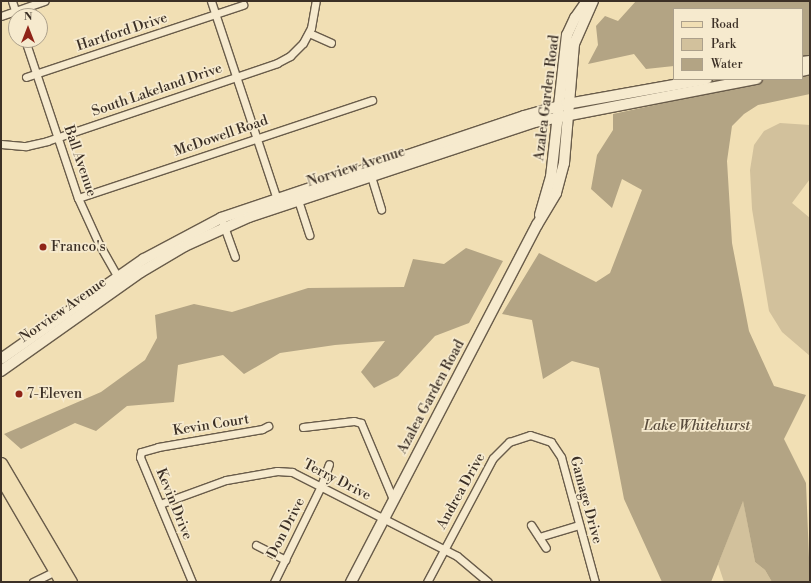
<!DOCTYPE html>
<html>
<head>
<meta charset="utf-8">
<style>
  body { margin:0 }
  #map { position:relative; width:811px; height:583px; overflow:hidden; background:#f1dfb4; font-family:"Libre Bodoni",serif }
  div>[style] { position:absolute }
  .green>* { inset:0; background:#d2c19c }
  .water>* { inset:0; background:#b3a484 }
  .roads { filter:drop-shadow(1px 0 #695c4a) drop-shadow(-1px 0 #695c4a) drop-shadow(0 1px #695c4a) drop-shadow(0 -1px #695c4a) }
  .street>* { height:7px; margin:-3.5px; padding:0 3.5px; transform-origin:3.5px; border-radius:3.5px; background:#f6eace }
  .secondary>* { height:10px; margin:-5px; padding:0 5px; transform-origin:5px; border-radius:5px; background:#f6eace }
  .primary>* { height:11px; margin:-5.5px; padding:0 5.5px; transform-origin:5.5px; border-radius:5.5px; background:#f1dfb4 }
  .dots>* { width:11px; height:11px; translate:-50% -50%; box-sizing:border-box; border:2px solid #f6eace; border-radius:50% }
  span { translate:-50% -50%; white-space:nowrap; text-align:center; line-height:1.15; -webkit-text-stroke:3.5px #f6eace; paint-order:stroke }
  .street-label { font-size:14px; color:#3c3026 }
  .poi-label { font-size:14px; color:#3c3026 }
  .left { translate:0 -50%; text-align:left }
  .water-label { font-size:15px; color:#5a4d3e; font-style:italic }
  .frame { position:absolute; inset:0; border:2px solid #3c3026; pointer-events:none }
  .legend { position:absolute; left:673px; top:8px; width:130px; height:72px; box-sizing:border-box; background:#f6eace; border:1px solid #aca08b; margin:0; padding:5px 7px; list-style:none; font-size:12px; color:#3c3026 }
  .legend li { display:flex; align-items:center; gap:8px; height:20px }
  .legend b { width:20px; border:1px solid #aca08b }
  .north { position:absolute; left:8px; top:8px; width:40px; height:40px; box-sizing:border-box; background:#f6eace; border:1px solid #aca08b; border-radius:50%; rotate:0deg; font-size:11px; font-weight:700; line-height:16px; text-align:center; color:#3c3026 }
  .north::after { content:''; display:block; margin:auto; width:14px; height:18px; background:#8f2418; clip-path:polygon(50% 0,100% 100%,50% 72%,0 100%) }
</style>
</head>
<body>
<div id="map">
  <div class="green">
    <div style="clip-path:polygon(780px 123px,810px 125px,810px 179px,792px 203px,810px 218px,810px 356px,782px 332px,769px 311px,752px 209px,750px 170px,754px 145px,764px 131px)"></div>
    <div style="clip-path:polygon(743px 500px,755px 562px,765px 570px,772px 582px,724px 582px,718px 564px)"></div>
  </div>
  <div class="water">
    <div style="clip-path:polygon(636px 1px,810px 1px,810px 94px,758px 105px,744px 114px,732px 126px,727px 161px,732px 243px,749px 331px,774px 386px,806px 395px,784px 439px,806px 483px,810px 582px,772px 582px,765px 570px,755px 562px,743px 501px,711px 582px,662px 582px,624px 499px,599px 368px,572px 361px,543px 379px,532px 320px,502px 314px,539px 253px,596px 282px,610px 273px,642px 190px,622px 179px,612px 208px,591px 189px,597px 155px,613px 130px,613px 114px,678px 100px,682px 79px,802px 79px,802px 9px,674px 9px,674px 66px,646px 69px,634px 54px,588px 64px,598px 45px,596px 26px,605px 16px,618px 21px)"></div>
    <div style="clip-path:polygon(466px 248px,503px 261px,469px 323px,435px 336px,398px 376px,374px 388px,361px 372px,385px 341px,335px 345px,280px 353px,244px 374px,223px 355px,178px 365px,174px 402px,127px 406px,96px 431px,75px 423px,21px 449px,4px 434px,101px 392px,145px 360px,157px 338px,155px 315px,194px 304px,232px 312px,308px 288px,404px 287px,413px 259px,444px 264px)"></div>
  </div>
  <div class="roads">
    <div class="street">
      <div style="left:12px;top:1px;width:16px;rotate:72deg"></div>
      <div style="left:211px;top:1px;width:212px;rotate:71.6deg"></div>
      <div style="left:1px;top:16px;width:46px;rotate:-19.2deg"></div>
      <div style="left:309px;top:33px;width:24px;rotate:24deg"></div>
      <div style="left:25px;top:40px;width:167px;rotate:71.5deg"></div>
      <div style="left:78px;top:198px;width:51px;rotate:65.5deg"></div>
      <div style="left:99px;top:244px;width:43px;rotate:60.4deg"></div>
      <div style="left:26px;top:77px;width:229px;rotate:-18.4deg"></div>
      <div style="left:1px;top:144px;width:25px;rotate:5deg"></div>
      <div style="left:26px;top:146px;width:22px;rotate:-13deg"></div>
      <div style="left:47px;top:141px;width:243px;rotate:-18.7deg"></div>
      <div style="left:277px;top:63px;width:15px;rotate:-28deg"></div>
      <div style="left:290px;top:56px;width:18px;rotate:-45deg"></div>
      <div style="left:303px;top:43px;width:17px;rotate:-62deg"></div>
      <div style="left:311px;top:28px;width:27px;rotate:-80deg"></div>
      <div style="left:370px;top:173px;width:38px;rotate:73deg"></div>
      <div style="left:297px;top:197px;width:40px;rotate:72deg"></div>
      <div style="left:78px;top:198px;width:310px;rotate:-18.4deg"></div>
      <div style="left:221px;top:218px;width:41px;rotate:70.3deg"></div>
      <div style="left:303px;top:427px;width:51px;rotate:-6.7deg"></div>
      <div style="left:354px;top:421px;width:7px;rotate:16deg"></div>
      <div style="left:361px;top:423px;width:82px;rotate:67.2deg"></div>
      <div style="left:160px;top:504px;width:70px;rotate:-20deg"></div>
      <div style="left:226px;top:480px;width:52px;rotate:-10deg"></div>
      <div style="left:277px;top:471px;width:15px;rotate:4deg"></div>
      <div style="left:292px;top:472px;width:185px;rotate:27deg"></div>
      <div style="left:457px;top:556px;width:40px;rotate:40deg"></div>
      <div style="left:531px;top:525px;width:27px;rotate:57deg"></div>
      <div style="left:539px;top:537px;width:42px;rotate:-16.7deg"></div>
      <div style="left:256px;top:545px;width:33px;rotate:27deg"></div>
      <div style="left:33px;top:582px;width:28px;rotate:-26deg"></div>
      <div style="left:192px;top:582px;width:135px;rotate:-112.6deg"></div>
      <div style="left:140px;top:457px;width:5px;rotate:-79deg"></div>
      <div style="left:141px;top:452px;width:18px;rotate:-16deg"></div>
      <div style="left:158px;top:447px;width:106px;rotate:-9.8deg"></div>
      <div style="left:262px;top:429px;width:7px;rotate:-27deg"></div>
      <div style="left:274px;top:582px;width:107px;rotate:-63.9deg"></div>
      <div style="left:321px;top:486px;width:23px;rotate:-70deg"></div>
      <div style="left:427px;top:582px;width:140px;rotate:-62deg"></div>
      <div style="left:493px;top:458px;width:23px;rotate:-45deg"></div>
      <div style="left:509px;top:442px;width:22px;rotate:-18deg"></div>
      <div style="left:530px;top:435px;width:22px;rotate:18deg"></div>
      <div style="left:551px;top:442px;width:18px;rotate:56deg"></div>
      <div style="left:561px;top:457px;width:130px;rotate:74.8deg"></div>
    </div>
    <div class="secondary">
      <div style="left:802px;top:62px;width:8px;rotate:-7deg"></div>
      <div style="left:802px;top:71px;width:8px;rotate:-14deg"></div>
      <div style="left:540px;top:215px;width:40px;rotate:-74deg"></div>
      <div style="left:551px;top:177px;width:143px;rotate:-83.6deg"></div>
      <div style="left:567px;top:35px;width:19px;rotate:-65deg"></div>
      <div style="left:575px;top:18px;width:21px;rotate:-55deg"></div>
      <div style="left:1px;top:359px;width:174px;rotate:-35deg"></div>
      <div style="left:144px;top:259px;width:87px;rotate:-28deg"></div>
      <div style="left:221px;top:218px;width:320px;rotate:-18.6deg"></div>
      <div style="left:524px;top:116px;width:45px;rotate:-15.6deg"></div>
      <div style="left:567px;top:104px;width:142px;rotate:-10.1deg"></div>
      <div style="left:1px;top:371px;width:171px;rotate:-35.3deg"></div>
      <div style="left:141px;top:272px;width:51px;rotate:-30.6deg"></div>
      <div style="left:185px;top:246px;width:70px;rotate:-24.4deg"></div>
      <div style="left:249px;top:217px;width:301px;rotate:-18.4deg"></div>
      <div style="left:535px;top:122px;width:226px;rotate:-11deg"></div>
      <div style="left:351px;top:582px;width:403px;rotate:-62.5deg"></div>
      <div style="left:537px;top:225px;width:37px;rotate:-59deg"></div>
      <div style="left:556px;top:193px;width:31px;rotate:-75deg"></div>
      <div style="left:564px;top:163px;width:119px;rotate:-85.2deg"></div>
      <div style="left:574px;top:44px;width:47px;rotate:-66.2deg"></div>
    </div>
    <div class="primary">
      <div style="left:1px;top:463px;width:138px;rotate:59.5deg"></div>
      <div style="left:1px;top:479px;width:119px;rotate:59.8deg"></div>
    </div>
  </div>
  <div class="dots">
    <div style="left:43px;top:247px;background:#8f2418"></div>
    <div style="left:19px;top:394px;background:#8f2418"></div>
  </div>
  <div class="street-label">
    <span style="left:122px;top:32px;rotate:-18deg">Hartford Drive</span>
    <span style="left:157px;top:90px;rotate:-19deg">South Lakeland Drive</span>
    <span style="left:547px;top:98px;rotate:-83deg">Azalea Garden Road</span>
    <span style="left:221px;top:136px;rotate:-19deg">McDowell Road</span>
    <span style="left:80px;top:161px;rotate:71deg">Ball Avenue</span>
    <span style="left:356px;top:167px;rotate:-18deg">Norview Avenue</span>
    <span style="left:63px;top:310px;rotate:-35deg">Norview Avenue</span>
    <span style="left:431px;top:397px;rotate:-62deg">Azalea Garden Road</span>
    <span style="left:211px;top:425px;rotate:-9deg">Kevin Court</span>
    <span style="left:337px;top:480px;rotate:27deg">Terry Drive</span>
    <span style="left:461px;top:491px;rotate:-61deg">Andrea Drive</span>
    <span style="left:586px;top:500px;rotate:75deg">Gamage Drive</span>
    <span style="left:174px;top:504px;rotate:68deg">Kevin Drive</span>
    <span style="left:286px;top:528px;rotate:-63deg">Don Drive</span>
  </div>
  <div class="poi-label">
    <span class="left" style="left:51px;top:247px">Franco's</span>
    <span class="left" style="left:27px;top:394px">7-Eleven</span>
  </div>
  <div class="water-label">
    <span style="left:697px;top:426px">Lake Whitehurst</span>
  </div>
  <div class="frame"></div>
  <ul class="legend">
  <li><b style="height:5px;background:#f1dfb4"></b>Road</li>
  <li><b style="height:11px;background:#d2c19c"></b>Park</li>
  <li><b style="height:11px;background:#b3a484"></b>Water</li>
  </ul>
  <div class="north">N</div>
</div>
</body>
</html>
